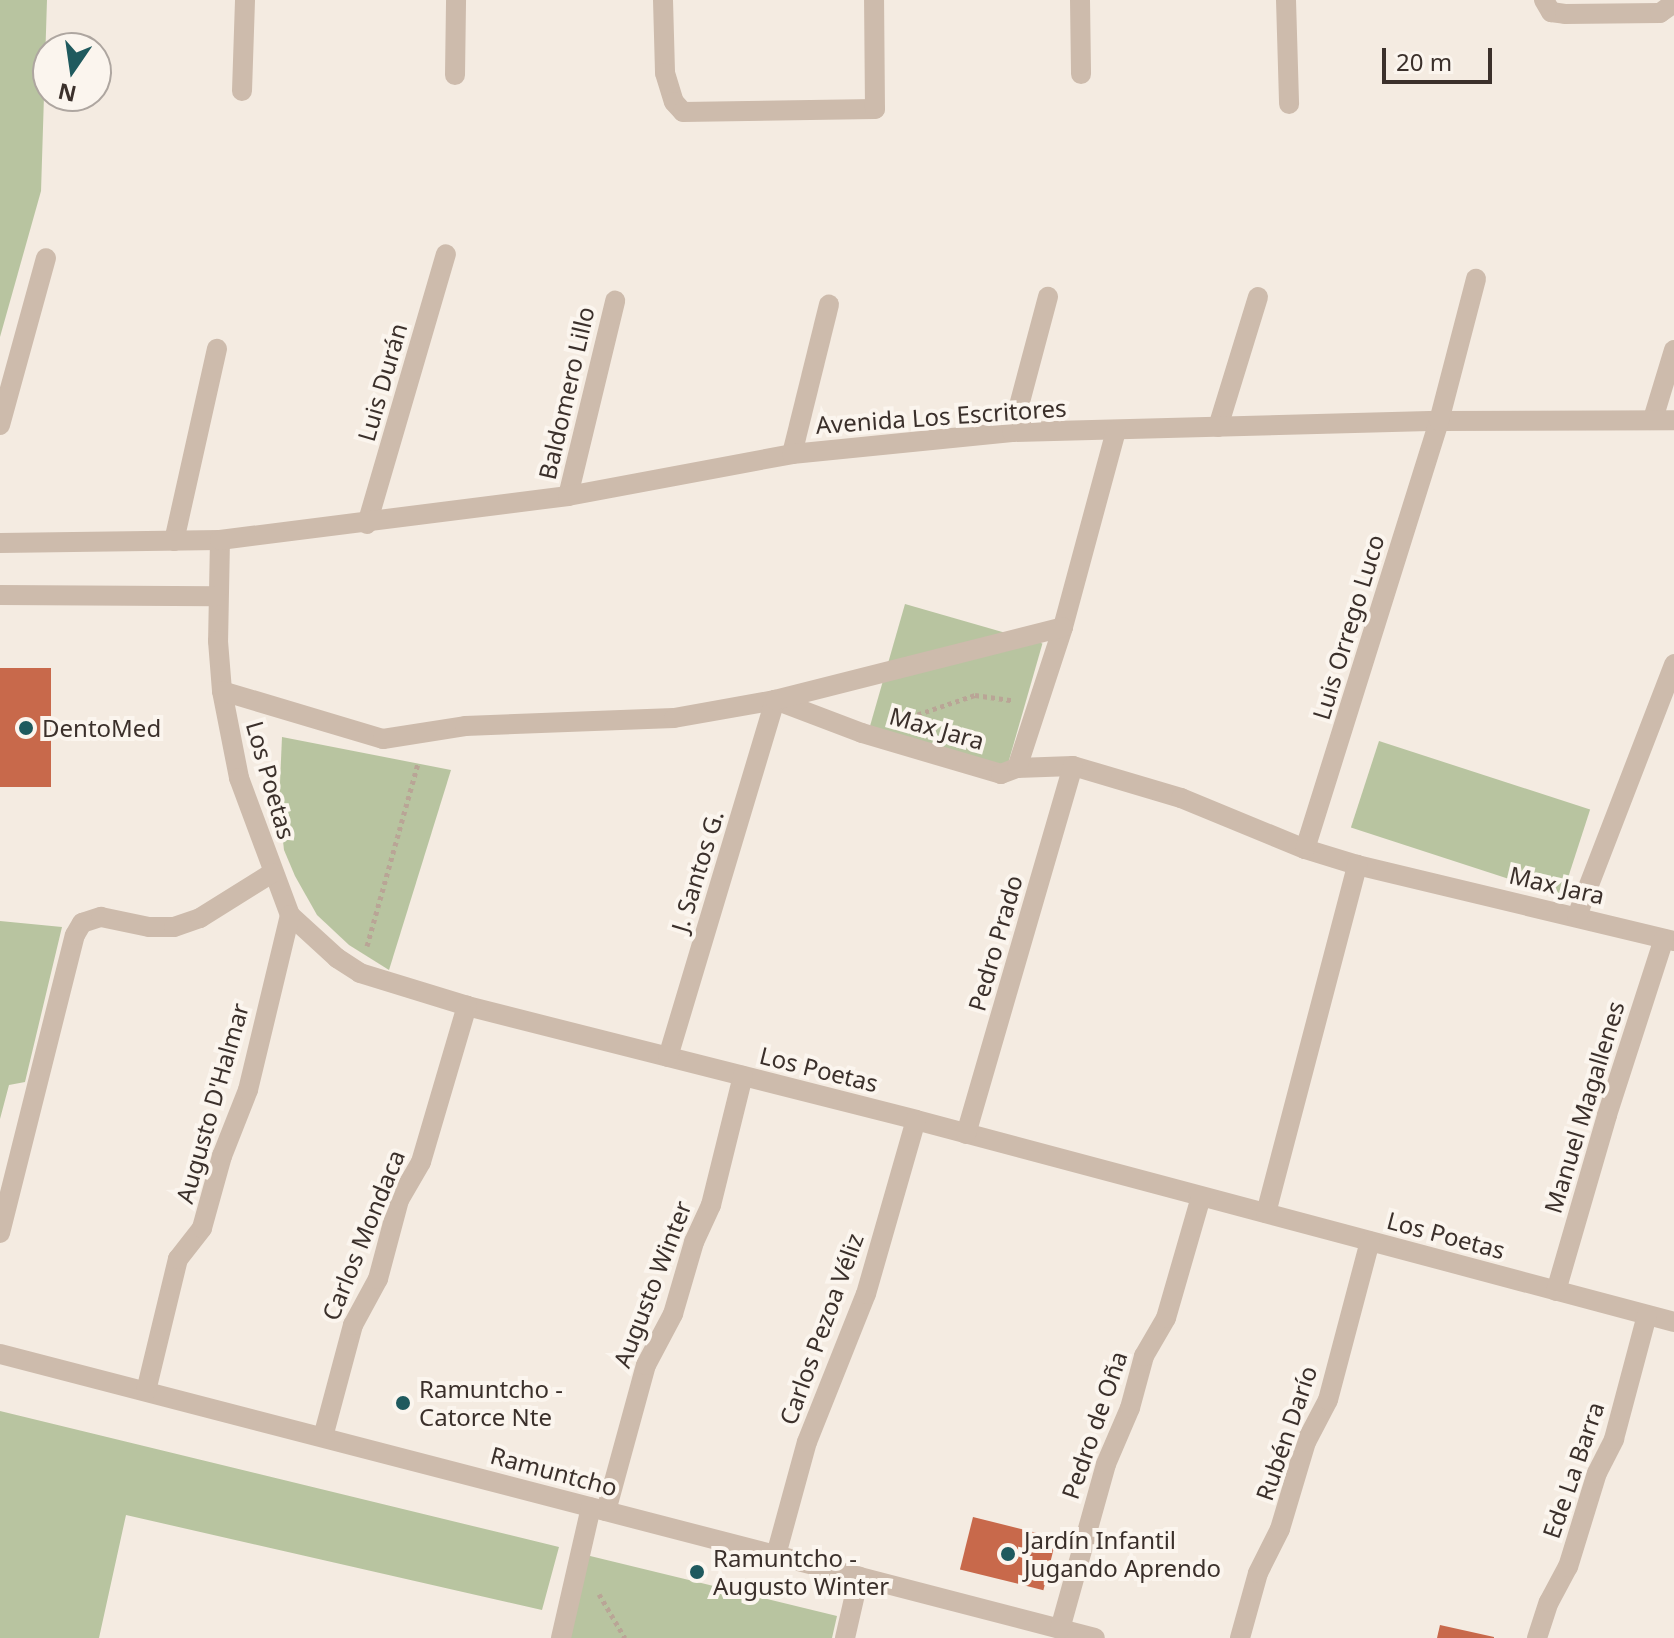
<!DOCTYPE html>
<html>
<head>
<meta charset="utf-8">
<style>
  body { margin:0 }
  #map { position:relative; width:1674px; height:1638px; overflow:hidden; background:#f4ebe1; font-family:"Noto Sans",sans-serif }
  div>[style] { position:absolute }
  .green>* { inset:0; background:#b8c4a0; transform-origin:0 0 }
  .building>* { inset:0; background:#c8694b; transform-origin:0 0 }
  .path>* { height:5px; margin-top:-2.5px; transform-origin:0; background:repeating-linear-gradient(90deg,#b9a596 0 4px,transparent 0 8px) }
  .minor>* { height:20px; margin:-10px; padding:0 10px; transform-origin:10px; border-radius:10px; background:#cdbbac }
  .dots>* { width:22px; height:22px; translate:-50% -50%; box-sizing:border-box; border:4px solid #fbf5ee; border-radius:50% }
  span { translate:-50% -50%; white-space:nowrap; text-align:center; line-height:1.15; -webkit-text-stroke:8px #fbf5ee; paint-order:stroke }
  .street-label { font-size:24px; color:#3b302b }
  .poi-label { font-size:24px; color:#3b302b }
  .left { translate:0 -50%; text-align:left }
  .north { position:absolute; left:32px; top:32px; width:80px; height:80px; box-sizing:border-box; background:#fbf5ee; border:2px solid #aea6a0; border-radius:50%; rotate:193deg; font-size:22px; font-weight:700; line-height:32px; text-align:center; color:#3b302b }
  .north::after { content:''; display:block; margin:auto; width:28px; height:36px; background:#1f5a5e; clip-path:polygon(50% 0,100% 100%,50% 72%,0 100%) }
  .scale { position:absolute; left:1382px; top:48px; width:110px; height:36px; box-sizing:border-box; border:4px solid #3b302b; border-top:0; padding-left:10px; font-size:24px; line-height:28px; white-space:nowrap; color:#3b302b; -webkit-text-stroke:6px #fbf5ee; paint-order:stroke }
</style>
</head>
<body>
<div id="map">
  <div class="green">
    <i style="clip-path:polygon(0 0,47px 0,41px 191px,0 337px)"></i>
    <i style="left:905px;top:604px;width:143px;height:136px;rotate:16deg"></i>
    <i style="clip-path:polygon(282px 737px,451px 770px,389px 970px,349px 945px,317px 915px,295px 876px,284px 850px,279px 806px)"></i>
    <i style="left:1379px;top:741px;width:222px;height:91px;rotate:18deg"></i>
    <i style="clip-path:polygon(0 921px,62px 927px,25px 1082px,9px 1085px,0 1119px)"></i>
    <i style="clip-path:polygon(0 1411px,559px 1547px,542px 1610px,126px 1515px,99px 1638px,0 1638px)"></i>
    <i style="clip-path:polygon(586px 1555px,837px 1616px,832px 1638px,567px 1638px)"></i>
  </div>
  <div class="building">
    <i style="left:51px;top:668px;width:119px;height:51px;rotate:90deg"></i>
    <i style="left:973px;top:1517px;width:86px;height:54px;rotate:14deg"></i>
    <i style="clip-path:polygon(1440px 1625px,1494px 1637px,1494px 1638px,1437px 1638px)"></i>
  </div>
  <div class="path">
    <i style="left:910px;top:717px;width:69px;rotate:-18.7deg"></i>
    <i style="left:975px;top:695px;width:37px;rotate:8deg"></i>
    <i style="left:367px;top:946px;width:190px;rotate:-74.4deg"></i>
    <i style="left:599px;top:1594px;width:51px;rotate:59.4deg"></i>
  </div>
  <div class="minor">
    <i style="left:663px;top:0;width:73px;rotate:88.4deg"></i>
    <i style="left:665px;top:73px;width:30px;rotate:73deg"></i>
    <i style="left:674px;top:102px;width:13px;rotate:48deg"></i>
    <i style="left:683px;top:112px;width:192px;rotate:-0.9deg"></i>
    <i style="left:875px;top:109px;width:109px;rotate:-90.5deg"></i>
    <i style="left:1080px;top:0;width:74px;rotate:89.2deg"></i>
    <i style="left:1286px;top:0;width:104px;rotate:88.3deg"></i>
    <i style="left:1544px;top:0;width:14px;rotate:60deg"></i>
    <i style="left:1551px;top:12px;width:14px;rotate:8deg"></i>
    <i style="left:1565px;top:14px;width:95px;rotate:-0.6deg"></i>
    <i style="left:1660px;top:13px;width:17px;rotate:-36deg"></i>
    <i style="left:455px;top:75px;width:75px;rotate:-89.2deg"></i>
    <i style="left:242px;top:91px;width:91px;rotate:-88.1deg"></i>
    <i style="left:1653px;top:419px;width:72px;rotate:-73.1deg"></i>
    <i style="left:0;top:425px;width:173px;rotate:-74.6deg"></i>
    <i style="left:1218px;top:427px;width:136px;rotate:-72.9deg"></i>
    <i style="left:1012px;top:432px;width:140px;rotate:-75.1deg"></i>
    <i style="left:792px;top:454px;width:154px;rotate:-76.1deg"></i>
    <i style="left:568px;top:496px;width:201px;rotate:-76.4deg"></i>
    <i style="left:367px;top:524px;width:281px;rotate:-73.7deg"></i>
    <i style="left:220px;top:540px;width:101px;rotate:91.1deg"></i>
    <i style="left:218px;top:641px;width:50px;rotate:85.4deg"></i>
    <i style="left:222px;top:691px;width:89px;rotate:78.9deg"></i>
    <i style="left:239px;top:778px;width:146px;rotate:69.6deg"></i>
    <i style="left:290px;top:915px;width:64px;rotate:42.5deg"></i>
    <i style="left:337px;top:958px;width:27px;rotate:33deg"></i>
    <i style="left:360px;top:973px;width:112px;rotate:17.1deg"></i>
    <i style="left:467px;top:1006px;width:463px;rotate:14.2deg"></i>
    <i style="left:916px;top:1120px;width:784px;rotate:14.92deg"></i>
    <i style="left:174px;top:541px;width:197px;rotate:-77.4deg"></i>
    <i style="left:0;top:543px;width:220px;rotate:-0.8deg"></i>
    <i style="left:220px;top:540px;width:351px;rotate:-7.2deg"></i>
    <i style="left:568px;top:496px;width:228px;rotate:-10.6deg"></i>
    <i style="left:792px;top:454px;width:221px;rotate:-5.7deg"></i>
    <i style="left:1012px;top:432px;width:427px;rotate:-1.5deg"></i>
    <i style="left:1439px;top:421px;width:235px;rotate:-0.2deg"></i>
    <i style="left:0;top:595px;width:216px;rotate:0.3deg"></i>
    <i style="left:222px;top:691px;width:168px;rotate:16.6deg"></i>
    <i style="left:383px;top:739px;width:83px;rotate:-9deg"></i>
    <i style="left:465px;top:726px;width:209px;rotate:-2.2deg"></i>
    <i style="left:674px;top:718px;width:103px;rotate:-10.1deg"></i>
    <i style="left:775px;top:700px;width:93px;rotate:20.8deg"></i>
    <i style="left:862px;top:733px;width:145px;rotate:16.4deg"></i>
    <i style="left:1001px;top:774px;width:17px;rotate:-21deg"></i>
    <i style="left:1017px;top:768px;width:56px;rotate:-2deg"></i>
    <i style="left:1073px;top:766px;width:113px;rotate:16.5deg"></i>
    <i style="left:1181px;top:798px;width:134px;rotate:22.4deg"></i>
    <i style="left:1305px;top:849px;width:54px;rotate:17.1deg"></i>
    <i style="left:1357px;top:865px;width:326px;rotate:13.5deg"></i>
    <i style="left:1017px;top:768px;width:148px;rotate:-71.9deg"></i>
    <i style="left:1063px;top:627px;width:204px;rotate:-74.9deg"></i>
    <i style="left:1305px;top:849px;width:448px;rotate:-72.6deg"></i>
    <i style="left:1439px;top:421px;width:147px;rotate:-75.4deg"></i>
    <i style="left:1577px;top:916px;width:270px;rotate:-68.9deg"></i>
    <i style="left:668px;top:1057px;width:373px;rotate:-73.3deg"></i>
    <i style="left:775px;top:700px;width:297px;rotate:-14.2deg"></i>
    <i style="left:966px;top:1134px;width:383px;rotate:-73.8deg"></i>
    <i style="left:1266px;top:1213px;width:360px;rotate:-75.3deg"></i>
    <i style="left:0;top:1233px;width:307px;rotate:-75.9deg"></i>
    <i style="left:75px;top:935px;width:14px;rotate:-60deg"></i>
    <i style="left:82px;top:923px;width:20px;rotate:-18deg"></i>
    <i style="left:101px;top:917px;width:49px;rotate:11.8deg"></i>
    <i style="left:149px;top:927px;width:25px"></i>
    <i style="left:174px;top:927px;width:28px;rotate:-19deg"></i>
    <i style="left:200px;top:918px;width:85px;rotate:-32deg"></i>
    <i style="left:1556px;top:1291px;width:183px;rotate:-73.8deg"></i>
    <i style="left:1607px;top:1115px;width:185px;rotate:-72.1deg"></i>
    <i style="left:0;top:1354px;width:1131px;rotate:14.54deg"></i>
    <i style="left:146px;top:1391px;width:136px;rotate:-76.4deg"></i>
    <i style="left:178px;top:1259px;width:39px;rotate:-52deg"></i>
    <i style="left:202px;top:1228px;width:75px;rotate:-74.5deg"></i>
    <i style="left:222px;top:1156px;width:71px;rotate:-68.5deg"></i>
    <i style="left:248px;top:1090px;width:180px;rotate:-76.5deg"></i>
    <i style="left:323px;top:1437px;width:116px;rotate:-75deg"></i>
    <i style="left:353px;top:1325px;width:52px;rotate:-61.5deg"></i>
    <i style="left:378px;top:1279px;width:82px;rotate:-75.1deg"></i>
    <i style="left:399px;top:1200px;width:44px;rotate:-59.9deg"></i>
    <i style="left:421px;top:1162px;width:163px;rotate:-73.6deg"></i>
    <i style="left:606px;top:1511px;width:151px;rotate:-74.7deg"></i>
    <i style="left:646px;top:1365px;width:58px;rotate:-62.1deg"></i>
    <i style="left:673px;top:1314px;width:75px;rotate:-73.7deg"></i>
    <i style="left:694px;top:1242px;width:41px;rotate:-65.3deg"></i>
    <i style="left:711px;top:1205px;width:133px;rotate:-76.1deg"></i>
    <i style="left:776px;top:1555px;width:117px;rotate:-74.7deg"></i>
    <i style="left:807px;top:1442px;width:159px;rotate:-68.3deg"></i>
    <i style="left:866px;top:1294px;width:181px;rotate:-74deg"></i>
    <i style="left:1060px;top:1629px;width:171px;rotate:-74.4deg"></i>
    <i style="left:1106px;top:1464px;width:61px;rotate:-66.8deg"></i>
    <i style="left:1130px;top:1408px;width:54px;rotate:-74.9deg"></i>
    <i style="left:1144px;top:1356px;width:44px;rotate:-59.9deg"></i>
    <i style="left:1166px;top:1318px;width:126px;rotate:-73.9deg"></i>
    <i style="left:561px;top:1638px;width:134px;rotate:-77.1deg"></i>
    <i style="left:845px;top:1638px;width:63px;rotate:-77.1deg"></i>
    <i style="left:1240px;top:1638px;width:67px;rotate:-74.5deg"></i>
    <i style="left:1258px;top:1573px;width:49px;rotate:-63.4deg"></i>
    <i style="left:1280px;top:1529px;width:91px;rotate:-73.4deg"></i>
    <i style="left:1306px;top:1442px;width:47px;rotate:-62.4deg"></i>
    <i style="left:1328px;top:1400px;width:164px;rotate:-75.2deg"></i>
    <i style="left:1537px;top:1638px;width:38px;rotate:-72deg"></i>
    <i style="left:1549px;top:1602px;width:40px;rotate:-62deg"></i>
    <i style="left:1568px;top:1567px;width:98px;rotate:-72.9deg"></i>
    <i style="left:1597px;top:1473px;width:38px;rotate:-63deg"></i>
    <i style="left:1614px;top:1439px;width:128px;rotate:-75.1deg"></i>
  </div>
  <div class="dots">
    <i style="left:26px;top:728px;background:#1f5a5e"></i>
    <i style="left:403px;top:1403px;background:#1f5a5e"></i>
    <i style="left:1008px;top:1554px;background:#1f5a5e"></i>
    <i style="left:697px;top:1572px;background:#1f5a5e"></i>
  </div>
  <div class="street-label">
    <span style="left:382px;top:382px;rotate:-74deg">Luis Durán</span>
    <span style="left:566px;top:393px;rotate:-77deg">Baldomero Lillo</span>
    <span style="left:941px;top:416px;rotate:-4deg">Avenida Los Escritores</span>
    <span style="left:1348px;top:627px;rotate:-73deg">Luis Orrego Luco</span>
    <span style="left:937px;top:728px;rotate:16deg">Max Jara</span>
    <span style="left:271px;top:780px;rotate:74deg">Los Poetas</span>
    <span style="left:697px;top:871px;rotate:-73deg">J. Santos G.</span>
    <span style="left:1557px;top:885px;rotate:13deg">Max Jara</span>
    <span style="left:995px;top:943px;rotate:-74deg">Pedro Prado</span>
    <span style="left:819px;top:1069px;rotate:14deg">Los Poetas</span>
    <span style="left:212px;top:1103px;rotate:-74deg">Augusto D'Halmar</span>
    <span style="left:1584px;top:1107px;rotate:-73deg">Manuel Magallenes</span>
    <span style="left:363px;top:1235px;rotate:-68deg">Carlos Mondaca</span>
    <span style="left:1446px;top:1235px;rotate:15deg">Los Poetas</span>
    <span style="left:652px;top:1284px;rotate:-69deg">Augusto Winter</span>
    <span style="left:821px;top:1329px;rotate:-70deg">Carlos Pezoa Véliz</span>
    <span style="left:1094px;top:1425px;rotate:-71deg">Pedro de Oña</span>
    <span style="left:1286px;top:1433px;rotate:-71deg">Rubén Darío</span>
    <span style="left:1573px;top:1470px;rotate:-71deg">Ede La Barra</span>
    <span style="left:554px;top:1471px;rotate:15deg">Ramuntcho</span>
  </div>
  <div class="poi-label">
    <span class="left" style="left:42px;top:728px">DentoMed</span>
    <span class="left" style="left:419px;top:1403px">Ramuntcho -<br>Catorce Nte</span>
    <span class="left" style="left:1024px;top:1554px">Jardín Infantil<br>Jugando Aprendo</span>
    <span class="left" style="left:713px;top:1572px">Ramuntcho -<br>Augusto Winter</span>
  </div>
  <div class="north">N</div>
  <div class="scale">20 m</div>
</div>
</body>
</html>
